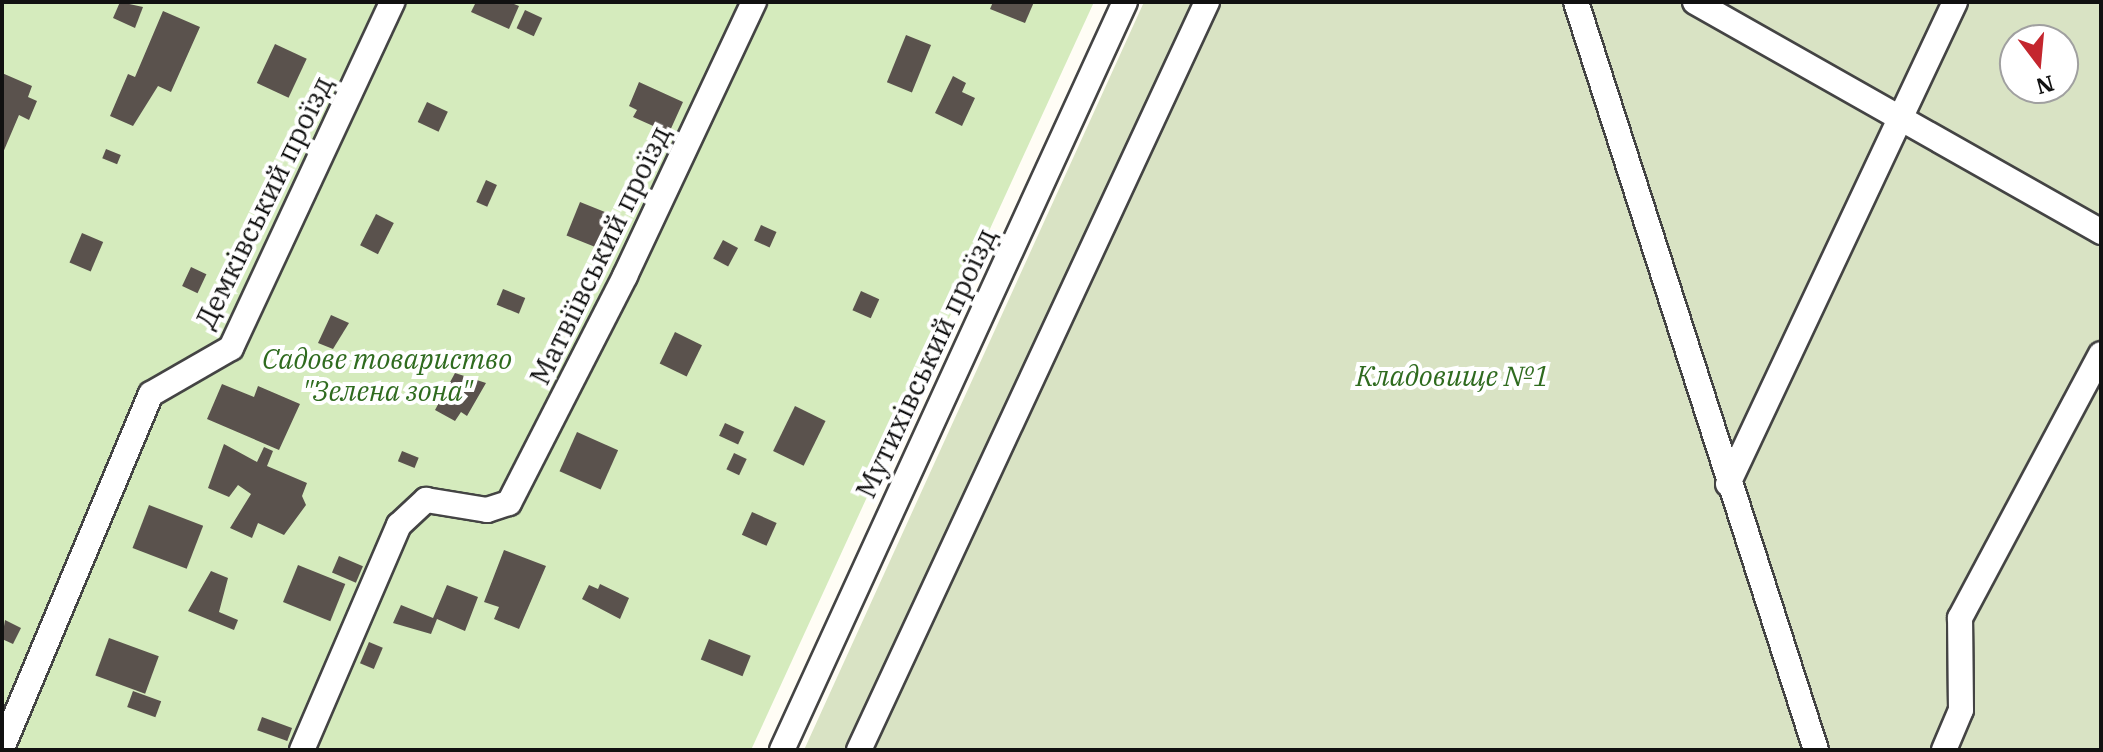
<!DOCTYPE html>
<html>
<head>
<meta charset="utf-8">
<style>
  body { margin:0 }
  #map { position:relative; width:2103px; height:752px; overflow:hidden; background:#fffdf5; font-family:"IBM Plex Serif",serif }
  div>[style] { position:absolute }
  .green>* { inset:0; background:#d5ebbd }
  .cemetery>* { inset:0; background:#d9e3c4 }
  .building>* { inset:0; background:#5a524d; transform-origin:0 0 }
  .roads { filter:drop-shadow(2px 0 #444) drop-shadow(-2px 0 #444) drop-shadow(0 2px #444) drop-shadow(0 -2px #444) }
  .lane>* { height:24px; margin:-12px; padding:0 12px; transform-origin:12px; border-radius:12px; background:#fff }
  span { translate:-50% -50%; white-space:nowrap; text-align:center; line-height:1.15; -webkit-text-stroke:8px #fff; paint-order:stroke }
  .street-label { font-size:28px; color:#111 }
  .park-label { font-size:28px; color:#2f6b1f; font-style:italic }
  .frame { position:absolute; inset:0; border:4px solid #111; pointer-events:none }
  .north { position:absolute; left:1999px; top:24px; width:80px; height:80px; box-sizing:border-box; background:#fff; border:2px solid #a0a0a0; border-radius:50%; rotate:164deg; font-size:22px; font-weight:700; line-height:32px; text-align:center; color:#111 }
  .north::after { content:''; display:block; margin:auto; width:28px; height:36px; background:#c4262e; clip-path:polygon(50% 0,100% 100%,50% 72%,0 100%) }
</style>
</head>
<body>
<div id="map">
  <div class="green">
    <i style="clip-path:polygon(2px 2px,1094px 2px,751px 750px,2px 750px)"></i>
  </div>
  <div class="cemetery">
    <i style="clip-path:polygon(evenodd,1144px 2px,2101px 2px,2101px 750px,804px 750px,1144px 2px,2015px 40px,2063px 40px,2063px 88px,2015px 88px,2015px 40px)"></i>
  </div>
  <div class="building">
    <i style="clip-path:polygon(120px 2px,143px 7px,135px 28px,113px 18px)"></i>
    <i style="clip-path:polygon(476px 2px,509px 2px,519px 6px,509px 29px,471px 12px)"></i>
    <i style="clip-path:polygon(993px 2px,1034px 2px,1025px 23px,990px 9px)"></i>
    <i style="left:525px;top:10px;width:19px;height:20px;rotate:25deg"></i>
    <i style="clip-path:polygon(163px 11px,200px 27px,171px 92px,158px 86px,133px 126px,110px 116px,128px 74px,135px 77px)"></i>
    <i style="left:906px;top:35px;width:27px;height:51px;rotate:22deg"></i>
    <i style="left:275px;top:44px;width:35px;height:43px;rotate:25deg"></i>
    <i style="clip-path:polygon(2px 73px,32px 86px,28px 97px,37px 101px,29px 120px,19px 115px,2px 155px)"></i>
    <i style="clip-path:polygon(953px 76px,966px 83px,962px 92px,975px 98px,962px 126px,935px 113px)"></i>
    <i style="clip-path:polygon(639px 82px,683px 102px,669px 133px,633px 117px,637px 110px,629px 106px)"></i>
    <i style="left:427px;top:102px;width:23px;height:22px;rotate:25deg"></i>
    <i style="left:106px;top:149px;width:16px;height:10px;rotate:22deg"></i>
    <i style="left:486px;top:180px;width:12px;height:24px;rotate:24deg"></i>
    <i style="left:580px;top:202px;width:35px;height:36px;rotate:22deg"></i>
    <i style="left:376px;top:214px;width:20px;height:35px;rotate:27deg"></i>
    <i style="left:761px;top:225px;width:17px;height:17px;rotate:24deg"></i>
    <i style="left:82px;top:233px;width:23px;height:32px;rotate:23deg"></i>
    <i style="left:723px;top:240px;width:17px;height:21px;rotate:28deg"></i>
    <i style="left:191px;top:267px;width:17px;height:21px;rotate:25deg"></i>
    <i style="left:503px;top:289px;width:24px;height:17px;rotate:22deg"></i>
    <i style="left:861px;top:291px;width:20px;height:21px;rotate:24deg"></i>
    <i style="clip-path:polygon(331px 315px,349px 323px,333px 349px,318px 343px)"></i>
    <i style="left:675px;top:332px;width:30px;height:35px;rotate:26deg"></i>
    <i style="clip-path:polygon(455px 373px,486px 383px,467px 416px,461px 412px,455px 421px,435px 410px)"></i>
    <i style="clip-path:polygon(222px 384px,254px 397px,258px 386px,300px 404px,279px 450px,207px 419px)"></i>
    <i style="left:795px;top:406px;width:34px;height:50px;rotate:26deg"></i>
    <i style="left:725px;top:423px;width:21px;height:14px;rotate:25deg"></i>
    <i style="left:577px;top:432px;width:45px;height:43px;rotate:24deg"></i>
    <i style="clip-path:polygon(224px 444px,257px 462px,264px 447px,273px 451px,267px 466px,307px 483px,302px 496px,306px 505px,284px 535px,258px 523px,252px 538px,230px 528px,251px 494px,238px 485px,229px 497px,208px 488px)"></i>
    <i style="left:402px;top:451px;width:18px;height:11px;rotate:22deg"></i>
    <i style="left:734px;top:453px;width:14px;height:18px;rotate:25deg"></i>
    <i style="left:149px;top:505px;width:58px;height:46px;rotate:21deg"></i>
    <i style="left:752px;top:512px;width:27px;height:25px;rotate:24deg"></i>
    <i style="clip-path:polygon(504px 550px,546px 566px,519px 629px,494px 619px,499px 607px,484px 602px)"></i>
    <i style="left:339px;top:556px;width:26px;height:18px;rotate:23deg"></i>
    <i style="left:298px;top:565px;width:51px;height:40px;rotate:22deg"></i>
    <i style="clip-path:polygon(211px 571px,228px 578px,219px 612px,238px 620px,234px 630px,188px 611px)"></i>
    <i style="clip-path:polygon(600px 584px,629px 598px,620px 619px,582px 599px,589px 585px,598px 589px)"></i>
    <i style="clip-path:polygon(447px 585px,478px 597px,465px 631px,437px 619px,431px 634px,393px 623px,401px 605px,433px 618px)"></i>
    <i style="clip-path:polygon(5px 620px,21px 628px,13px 644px,2px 639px)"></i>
    <i style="left:109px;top:638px;width:53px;height:40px;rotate:20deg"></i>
    <i style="left:709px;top:639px;width:45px;height:22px;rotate:22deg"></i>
    <i style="left:369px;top:642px;width:15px;height:23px;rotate:23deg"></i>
    <i style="left:133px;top:691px;width:30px;height:17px;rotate:20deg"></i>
    <i style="left:262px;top:717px;width:32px;height:14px;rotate:20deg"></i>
  </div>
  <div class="roads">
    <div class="lane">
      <i style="left:1576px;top:2px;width:786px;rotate:72.21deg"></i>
      <i style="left:1695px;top:2px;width:467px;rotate:29.5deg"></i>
      <i style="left:1728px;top:484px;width:533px;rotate:-64.78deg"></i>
      <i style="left:2px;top:748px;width:384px;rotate:-67.2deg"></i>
      <i style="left:151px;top:394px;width:92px;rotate:-29.9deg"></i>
      <i style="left:231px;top:348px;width:382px;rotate:-65deg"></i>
      <i style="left:302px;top:750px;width:245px;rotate:-66.7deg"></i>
      <i style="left:399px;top:525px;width:37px;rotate:-43deg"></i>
      <i style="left:426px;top:500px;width:62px;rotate:9.3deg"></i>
      <i style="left:487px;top:510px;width:23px;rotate:-18deg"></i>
      <i style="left:509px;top:503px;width:255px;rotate:-62.9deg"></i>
      <i style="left:625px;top:276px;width:303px;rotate:-64.8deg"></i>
      <i style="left:782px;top:750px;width:823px;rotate:-65.37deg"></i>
      <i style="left:859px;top:750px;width:825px;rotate:-65.05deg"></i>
      <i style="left:1944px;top:750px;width:43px;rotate:-67deg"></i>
      <i style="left:1961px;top:710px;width:92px;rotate:-90.6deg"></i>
      <i style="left:1960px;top:618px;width:299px;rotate:-61.9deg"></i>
    </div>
  </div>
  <div class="street-label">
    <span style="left:264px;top:202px;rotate:-64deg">Демківський проїзд</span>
    <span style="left:600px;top:255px;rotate:-64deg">Матвіївський проїзд</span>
    <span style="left:926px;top:363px;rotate:-65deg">Мутихівський проїзд</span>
  </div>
  <div class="park-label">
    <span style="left:387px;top:375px">Садове товариство<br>"Зелена зона"</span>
    <span style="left:1452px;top:376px">Кладовище №1</span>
  </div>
  <div class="frame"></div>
  <div class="north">N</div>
</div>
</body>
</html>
